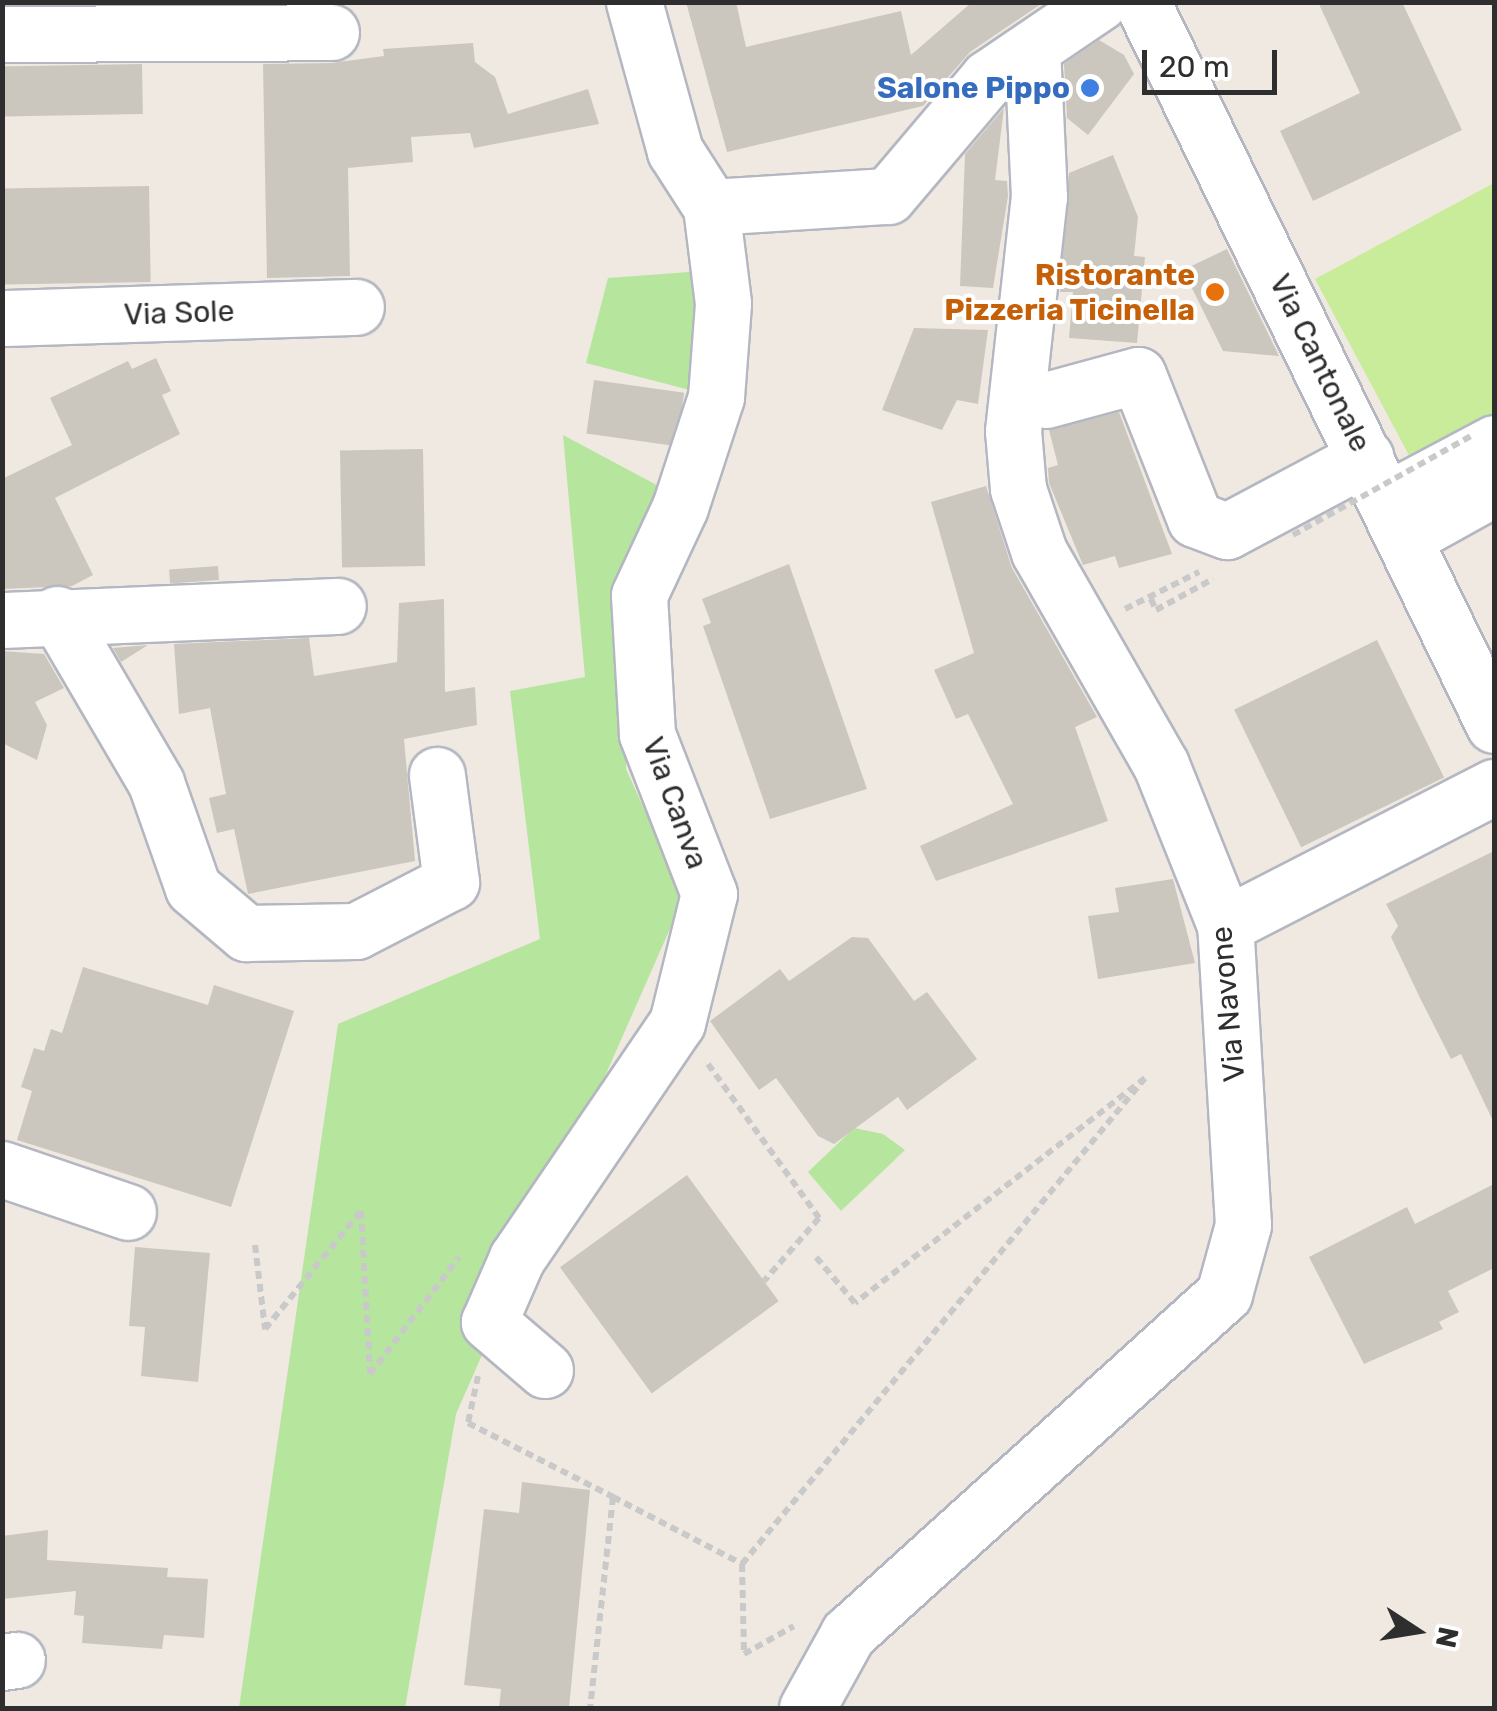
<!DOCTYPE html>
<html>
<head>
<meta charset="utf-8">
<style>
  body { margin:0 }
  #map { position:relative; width:1497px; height:1711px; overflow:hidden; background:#efe9e1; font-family:Rubik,sans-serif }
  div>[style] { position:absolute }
  .green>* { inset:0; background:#b6e59e }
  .pitch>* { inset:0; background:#c9ec9a }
  .building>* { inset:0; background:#cbc7bf; transform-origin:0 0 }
  .path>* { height:6px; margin-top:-3px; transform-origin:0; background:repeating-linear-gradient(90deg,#c9c9c9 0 8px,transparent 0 13px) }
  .roads { filter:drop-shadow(2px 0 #b4b7c1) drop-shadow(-2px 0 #b4b7c1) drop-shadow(0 2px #b4b7c1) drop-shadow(0 -2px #b4b7c1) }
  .minor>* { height:55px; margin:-27.5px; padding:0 27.5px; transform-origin:27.5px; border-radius:27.5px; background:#fff }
  .path-bridge>* { height:6px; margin-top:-3px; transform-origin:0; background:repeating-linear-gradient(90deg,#c9c9c9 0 8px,transparent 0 13px) }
  .dots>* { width:28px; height:28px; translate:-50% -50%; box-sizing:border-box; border:5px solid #fff; border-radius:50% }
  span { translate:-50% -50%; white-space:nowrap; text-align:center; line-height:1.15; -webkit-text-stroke:8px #fff; paint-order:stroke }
  .shop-label { font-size:30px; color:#366cbe; font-weight:700 }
  .right { translate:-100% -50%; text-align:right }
  .food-label { font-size:30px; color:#c56008; font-weight:700 }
  .street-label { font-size:30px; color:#2e2e2e }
  .frame { position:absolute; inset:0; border:5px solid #2e2e2e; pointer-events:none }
  .north { position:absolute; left:1367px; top:1581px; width:100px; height:100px; -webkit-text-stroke:8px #fff; paint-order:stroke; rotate:102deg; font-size:28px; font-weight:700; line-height:40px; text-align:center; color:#2e2e2e }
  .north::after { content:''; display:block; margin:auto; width:35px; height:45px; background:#2e2e2e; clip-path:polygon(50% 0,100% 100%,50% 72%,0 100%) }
  .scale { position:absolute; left:1142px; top:50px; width:135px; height:45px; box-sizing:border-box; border:5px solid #2e2e2e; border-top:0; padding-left:12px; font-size:30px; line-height:35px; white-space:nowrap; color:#2e2e2e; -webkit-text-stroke:8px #fff; paint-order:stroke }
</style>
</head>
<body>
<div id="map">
  <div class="green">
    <i style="clip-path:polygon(703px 271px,705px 394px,586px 363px,608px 278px)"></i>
    <i style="clip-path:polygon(563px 435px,666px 490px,629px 594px,626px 769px,684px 897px,456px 1414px,405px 1708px,239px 1708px,338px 1024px,540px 939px,510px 691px,585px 677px)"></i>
    <i style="clip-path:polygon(854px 1128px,883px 1134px,905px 1150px,841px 1211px,808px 1172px)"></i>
  </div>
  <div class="pitch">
    <i style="clip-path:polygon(1494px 183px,1494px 415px,1411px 459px,1315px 279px)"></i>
  </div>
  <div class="building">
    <i style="clip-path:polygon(686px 2px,736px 2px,746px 47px,901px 11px,911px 55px,972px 2px,1044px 2px,970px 52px,923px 106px,727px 152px)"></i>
    <i style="clip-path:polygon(1318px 2px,1402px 2px,1462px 130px,1313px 201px,1280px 131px,1360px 93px)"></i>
    <i style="clip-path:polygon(1099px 40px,1124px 55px,1134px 74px,1088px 135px,1067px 118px,1064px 64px)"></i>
    <i style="clip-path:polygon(473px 43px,475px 62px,495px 77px,508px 114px,588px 89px,599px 124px,474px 148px,470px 133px,411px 137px,413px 162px,348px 168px,350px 276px,267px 278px,263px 64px,331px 63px,384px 56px,383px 49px)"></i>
    <i style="left:142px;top:64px;width:50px;height:140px;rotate:89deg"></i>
    <i style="clip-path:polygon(1004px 108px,995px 180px,1007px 181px,1008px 196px,993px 288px,960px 286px,965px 154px)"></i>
    <i style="clip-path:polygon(1113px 155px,1138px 217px,1134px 256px,1145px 257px,1137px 343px,1069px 338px,1073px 292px,1060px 292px,1069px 173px)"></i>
    <i style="left:149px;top:186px;width:96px;height:147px;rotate:89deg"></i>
    <i style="clip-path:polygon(1227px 249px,1279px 356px,1223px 351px,1183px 270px)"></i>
    <i style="clip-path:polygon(914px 328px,988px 330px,978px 404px,957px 400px,942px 430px,882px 410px)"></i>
    <i style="clip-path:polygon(156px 358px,171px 391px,162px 395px,180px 434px,55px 498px,93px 575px,72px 586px,2px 589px,2px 479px,72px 445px,50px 398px,128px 361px,132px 369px)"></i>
    <i style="left:594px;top:380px;width:91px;height:54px;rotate:8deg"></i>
    <i style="clip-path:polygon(1119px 412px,1172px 554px,1119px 568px,1115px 556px,1083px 565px,1049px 483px,1048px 468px,1058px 465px,1049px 430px)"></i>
    <i style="left:423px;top:449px;width:117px;height:83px;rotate:89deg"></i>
    <i style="clip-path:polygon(986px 486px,1012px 568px,1097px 717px,1075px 727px,1108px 821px,936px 881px,920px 846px,1013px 804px,968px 714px,956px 719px,934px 670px,974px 653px,931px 502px)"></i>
    <i style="clip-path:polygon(789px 564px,867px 789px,770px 819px,703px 626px,711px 623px,702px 599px)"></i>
    <i style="left:218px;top:566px;width:14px;height:49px;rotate:86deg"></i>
    <i style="clip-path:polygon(444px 599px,445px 692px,475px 687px,477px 725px,404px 739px,415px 861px,248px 894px,234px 829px,217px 833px,209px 798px,226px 794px,210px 708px,179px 714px,174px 644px,309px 638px,314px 676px,397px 662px,399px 603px)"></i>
    <i style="left:1377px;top:640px;width:153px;height:159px;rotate:64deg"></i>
    <i style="clip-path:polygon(148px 645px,121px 662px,113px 648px)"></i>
    <i style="clip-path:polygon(2px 651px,44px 654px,64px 688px,35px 702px,47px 725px,37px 760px,2px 743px)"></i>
    <i style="clip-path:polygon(1494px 851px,1494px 1123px,1461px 1054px,1451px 1059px,1420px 998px,1391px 937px,1398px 926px,1386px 904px)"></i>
    <i style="clip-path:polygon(1173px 879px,1195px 963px,1098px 979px,1088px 916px,1119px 912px,1115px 888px)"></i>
    <i style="clip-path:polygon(852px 937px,868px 938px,914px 1001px,927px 992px,977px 1059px,907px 1110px,898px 1097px,834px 1144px,818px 1136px,776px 1078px,759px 1090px,710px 1021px,780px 969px,789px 981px)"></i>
    <i style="clip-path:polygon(83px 967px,208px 1005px,214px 985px,294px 1011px,231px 1207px,17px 1140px,32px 1091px,21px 1087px,34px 1048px,44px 1051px,51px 1029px,62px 1033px)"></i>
    <i style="left:687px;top:1175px;width:156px;height:157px;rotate:54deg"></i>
    <i style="clip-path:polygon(1494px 1184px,1494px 1268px,1448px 1291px,1459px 1312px,1439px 1322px,1443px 1329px,1364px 1364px,1309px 1257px,1407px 1207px,1415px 1224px)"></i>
    <i style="clip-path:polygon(135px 1247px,210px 1253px,198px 1382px,141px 1376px,145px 1327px,129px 1326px)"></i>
    <i style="clip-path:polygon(522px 1482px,590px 1490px,569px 1708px,499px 1708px,501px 1689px,464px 1685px,484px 1509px,519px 1513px)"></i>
    <i style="clip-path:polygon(48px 1530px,47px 1560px,168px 1568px,167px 1577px,208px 1579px,204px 1638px,164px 1635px,162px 1649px,82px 1643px,84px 1616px,74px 1615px,76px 1591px,2px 1599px,2px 1536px)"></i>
  </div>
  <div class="path">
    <i style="left:1151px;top:599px;width:12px;rotate:66deg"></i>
    <i style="left:1156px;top:610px;width:65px;rotate:-28.5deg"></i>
    <i style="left:1125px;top:609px;width:83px;rotate:-26.6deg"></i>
    <i style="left:708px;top:1064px;width:190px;rotate:54.2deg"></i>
    <i style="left:819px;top:1218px;width:84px;rotate:131.1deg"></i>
    <i style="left:255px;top:1245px;width:85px;rotate:83.2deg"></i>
    <i style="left:265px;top:1329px;width:152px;rotate:-50.9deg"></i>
    <i style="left:361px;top:1211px;width:163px;rotate:86.8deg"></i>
    <i style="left:370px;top:1374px;width:147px;rotate:-52.7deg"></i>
    <i style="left:478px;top:1376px;width:48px;rotate:102deg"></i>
    <i style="left:468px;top:1423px;width:163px;rotate:27deg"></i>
    <i style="left:613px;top:1497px;width:212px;rotate:96.2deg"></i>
    <i style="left:613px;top:1497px;width:145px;rotate:27.4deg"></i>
    <i style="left:742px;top:1564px;width:631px;rotate:-50.33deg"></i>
    <i style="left:1145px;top:1078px;width:367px;rotate:142.2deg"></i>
    <i style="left:855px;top:1303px;width:62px;rotate:-130.4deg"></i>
    <i style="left:742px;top:1564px;width:90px;rotate:88.7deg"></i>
    <i style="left:744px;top:1654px;width:57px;rotate:-29.2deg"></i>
  </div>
  <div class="roads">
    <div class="minor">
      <i style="left:1142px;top:2px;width:804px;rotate:64.04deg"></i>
      <i style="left:2px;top:34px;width:329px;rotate:-0.3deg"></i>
      <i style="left:711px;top:207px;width:177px;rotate:-3.6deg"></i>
      <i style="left:888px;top:196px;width:155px;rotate:-49.7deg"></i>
      <i style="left:988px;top:78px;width:135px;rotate:-34.2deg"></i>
      <i style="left:2px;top:318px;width:354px;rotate:-1.8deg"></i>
      <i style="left:1046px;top:400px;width:95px;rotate:-15.2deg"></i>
      <i style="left:1138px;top:375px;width:155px;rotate:68.4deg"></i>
      <i style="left:1195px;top:519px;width:34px;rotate:21deg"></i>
      <i style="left:1227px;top:531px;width:157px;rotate:-28deg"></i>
      <i style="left:1387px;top:500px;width:121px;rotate:-28deg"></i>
      <i style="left:1406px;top:537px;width:101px;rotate:-29.1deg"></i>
      <i style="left:57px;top:614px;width:196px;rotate:59.6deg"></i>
      <i style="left:156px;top:783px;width:111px;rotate:70.6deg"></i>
      <i style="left:193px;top:888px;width:70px;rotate:40.3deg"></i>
      <i style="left:246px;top:933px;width:110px;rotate:-1deg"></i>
      <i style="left:356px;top:931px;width:107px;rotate:-27.3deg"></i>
      <i style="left:451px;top:882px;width:108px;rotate:-97.5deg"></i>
      <i style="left:2px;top:620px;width:336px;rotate:-2.4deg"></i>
      <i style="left:1225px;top:925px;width:302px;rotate:-27.2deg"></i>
      <i style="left:2px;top:1169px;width:133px;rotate:18.8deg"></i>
      <i style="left:545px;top:1370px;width:74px;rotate:-139.4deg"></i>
      <i style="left:489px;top:1322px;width:70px;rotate:-66.4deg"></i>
      <i style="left:517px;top:1258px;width:284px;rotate:-55.8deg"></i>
      <i style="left:677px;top:1023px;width:133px;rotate:-76.1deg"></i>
      <i style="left:709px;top:894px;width:172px;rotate:-111.2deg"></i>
      <i style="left:647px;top:734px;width:139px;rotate:-93.3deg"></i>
      <i style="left:639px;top:595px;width:97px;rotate:-65deg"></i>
      <i style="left:680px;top:507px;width:116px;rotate:-71.9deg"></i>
      <i style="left:716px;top:397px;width:94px;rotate:-85.7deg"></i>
      <i style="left:723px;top:303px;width:97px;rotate:-97.1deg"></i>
      <i style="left:711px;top:207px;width:67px;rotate:-122.7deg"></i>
      <i style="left:675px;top:151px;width:155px;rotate:-105.4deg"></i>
      <i style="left:2px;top:1662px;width:15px;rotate:-8deg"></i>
      <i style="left:807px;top:1708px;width:85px;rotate:-61deg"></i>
      <i style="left:848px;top:1634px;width:507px;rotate:-42.12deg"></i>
      <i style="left:1224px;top:1294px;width:72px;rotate:-74.6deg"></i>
      <i style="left:1243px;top:1225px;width:301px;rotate:-93.4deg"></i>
      <i style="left:1225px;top:925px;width:172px;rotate:-111.8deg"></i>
      <i style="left:1161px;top:765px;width:245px;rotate:-119.8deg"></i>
      <i style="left:1039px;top:552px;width:66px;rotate:-108.4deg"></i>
      <i style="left:1018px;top:489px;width:58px;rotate:-94.9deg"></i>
      <i style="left:1013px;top:431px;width:235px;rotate:-83.7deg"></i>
      <i style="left:1039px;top:197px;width:148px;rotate:-92.7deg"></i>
    </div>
  </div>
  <div class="path-bridge">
    <i style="left:1293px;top:535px;width:206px;rotate:-29.1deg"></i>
  </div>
  <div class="dots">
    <i style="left:1090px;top:88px;background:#3f7fe0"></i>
    <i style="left:1215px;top:292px;background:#e8710a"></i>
  </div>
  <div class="shop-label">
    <span class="right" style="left:1070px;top:88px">Salone Pippo</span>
  </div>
  <div class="food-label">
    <span class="right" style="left:1195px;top:292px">Ristorante<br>Pizzeria Ticinella</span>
  </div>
  <div class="street-label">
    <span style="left:179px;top:313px;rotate:-2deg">Via Sole</span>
    <span style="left:1320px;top:363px;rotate:64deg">Via Cantonale</span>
    <span style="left:675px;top:803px;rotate:70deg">Via Canva</span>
    <span style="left:1228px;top:1004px;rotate:-95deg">Via Navone</span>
  </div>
  <div class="frame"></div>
  <div class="north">N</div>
  <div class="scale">20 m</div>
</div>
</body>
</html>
